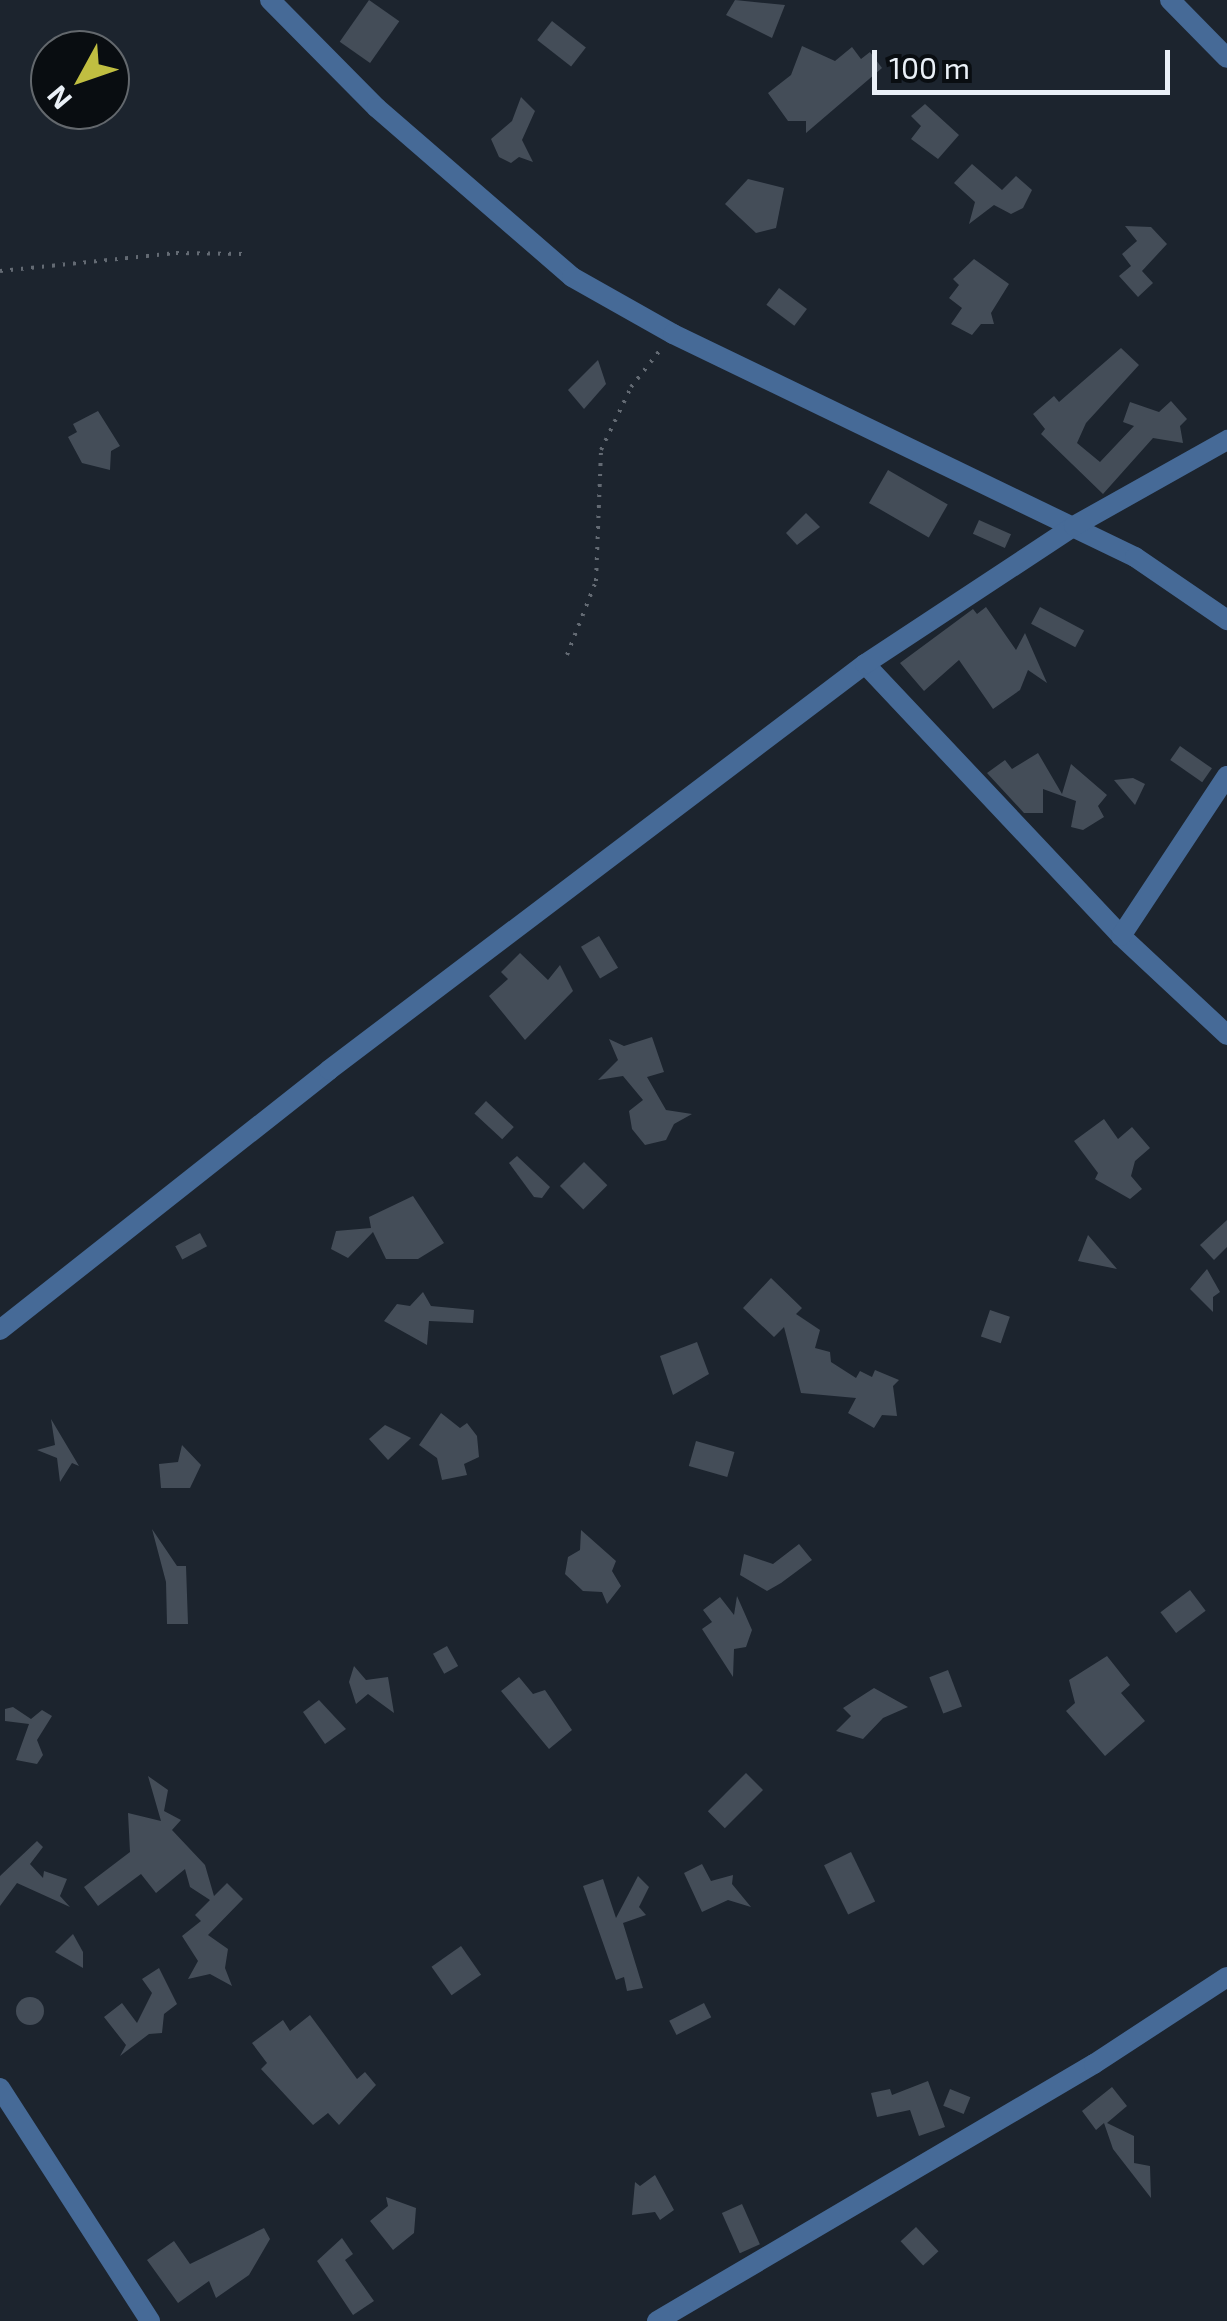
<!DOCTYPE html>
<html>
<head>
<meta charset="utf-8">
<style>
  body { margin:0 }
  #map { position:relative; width:1227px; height:2321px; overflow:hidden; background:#1c242e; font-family:"Exo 2",sans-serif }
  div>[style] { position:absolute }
  .building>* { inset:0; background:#444d58; transform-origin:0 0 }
  .round { border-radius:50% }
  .path>* { height:4px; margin-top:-2px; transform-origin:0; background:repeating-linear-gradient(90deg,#636a73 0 2.5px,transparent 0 10.5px) }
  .minor>* { height:20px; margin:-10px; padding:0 10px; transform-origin:10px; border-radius:10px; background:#466a97 }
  span { translate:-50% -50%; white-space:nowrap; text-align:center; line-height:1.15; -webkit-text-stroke:9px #090d11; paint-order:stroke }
  .north { position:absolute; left:30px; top:30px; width:100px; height:100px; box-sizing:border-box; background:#090d11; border:2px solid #63686d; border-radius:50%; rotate:230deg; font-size:28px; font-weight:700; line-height:40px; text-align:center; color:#eaf0f7 }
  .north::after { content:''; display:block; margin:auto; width:35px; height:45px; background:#c0be41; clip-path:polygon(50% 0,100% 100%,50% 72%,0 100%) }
  .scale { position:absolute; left:872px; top:50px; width:298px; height:45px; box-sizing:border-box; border:5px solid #eaf0f7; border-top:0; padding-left:12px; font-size:30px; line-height:35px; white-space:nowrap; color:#eaf0f7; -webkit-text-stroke:8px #090d11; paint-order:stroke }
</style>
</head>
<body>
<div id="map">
  <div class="building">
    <i style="left:369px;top:0;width:37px;height:51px;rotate:35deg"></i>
    <i style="clip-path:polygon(735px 0,785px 5px,772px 38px,726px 15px)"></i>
    <i style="left:552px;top:21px;width:43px;height:24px;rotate:38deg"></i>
    <i style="clip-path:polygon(802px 46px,835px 61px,852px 47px,861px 59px,870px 52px,882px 68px,806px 133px,806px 121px,788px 121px,768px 93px,791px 75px)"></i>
    <i style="clip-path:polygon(521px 97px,535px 111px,522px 140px,533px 162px,519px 157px,511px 163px,499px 157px,491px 139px,512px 121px)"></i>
    <i style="clip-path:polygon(925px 104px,959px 135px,938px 159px,911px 139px,921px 126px,911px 116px)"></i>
    <i style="clip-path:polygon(972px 164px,1002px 190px,1016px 176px,1032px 190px,1023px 208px,1011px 214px,994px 205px,969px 224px,975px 202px,954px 183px)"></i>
    <i style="clip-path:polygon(748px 179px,784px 188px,776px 228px,756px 233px,725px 204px)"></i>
    <i style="clip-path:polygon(1125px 226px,1151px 227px,1167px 244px,1142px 271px,1153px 283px,1138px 297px,1119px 276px,1131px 266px,1122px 254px,1137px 241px)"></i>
    <i style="clip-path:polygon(974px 259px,1009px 284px,991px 313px,994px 324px,981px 324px,972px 335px,951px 324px,962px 308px,949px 298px,959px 285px,953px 279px)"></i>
    <i style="left:779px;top:288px;width:35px;height:21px;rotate:37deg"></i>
    <i style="clip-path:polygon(1121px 348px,1139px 365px,1086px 423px,1077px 443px,1100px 462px,1134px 426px,1123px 422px,1130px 402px,1159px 412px,1171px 401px,1187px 419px,1180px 426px,1183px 443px,1153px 438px,1103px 494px,1041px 434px,1045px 429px,1033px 414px,1054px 396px,1059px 402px)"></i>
    <i style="clip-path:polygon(598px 360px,606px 384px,584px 409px,568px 390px)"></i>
    <i style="clip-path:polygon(98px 411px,120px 446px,111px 451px,110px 470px,82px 463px,68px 437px,77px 432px,73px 424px)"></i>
    <i style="left:888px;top:470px;width:69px;height:38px;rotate:30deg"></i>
    <i style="clip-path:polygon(806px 513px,820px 527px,797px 545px,786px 533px)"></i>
    <i style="left:979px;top:520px;width:35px;height:15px;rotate:24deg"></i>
    <i style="clip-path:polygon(986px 607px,1016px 650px,1025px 633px,1047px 683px,1028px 670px,1020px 690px,993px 709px,959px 660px,924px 691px,900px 663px,973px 609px,977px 614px)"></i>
    <i style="left:1040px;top:607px;width:50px;height:19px;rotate:28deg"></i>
    <i style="left:1180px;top:746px;width:39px;height:17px;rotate:35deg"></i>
    <i style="clip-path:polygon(1038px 753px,1062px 794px,1071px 764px,1107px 795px,1098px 806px,1104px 817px,1083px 830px,1071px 827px,1076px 801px,1043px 789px,1043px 813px,1024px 813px,987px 773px,1005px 760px,1012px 769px)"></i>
    <i style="clip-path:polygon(1133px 778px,1145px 784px,1135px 805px,1114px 780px)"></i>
    <i style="left:599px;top:936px;width:37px;height:21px;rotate:59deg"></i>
    <i style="clip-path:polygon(520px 953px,548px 980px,560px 965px,573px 991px,525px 1040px,489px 996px,508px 979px,501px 972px)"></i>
    <i style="clip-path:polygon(652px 1037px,664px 1072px,647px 1077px,666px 1110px,692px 1114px,674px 1124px,666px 1140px,645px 1145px,632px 1129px,629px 1111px,643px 1100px,623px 1076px,598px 1080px,618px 1060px,609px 1039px,624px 1046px)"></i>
    <i style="left:486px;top:1101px;width:38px;height:17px;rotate:43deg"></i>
    <i style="clip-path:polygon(1104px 1119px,1118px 1139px,1132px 1127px,1150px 1148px,1135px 1161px,1131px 1176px,1142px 1189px,1130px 1199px,1095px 1179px,1098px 1173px,1074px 1141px)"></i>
    <i style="clip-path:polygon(517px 1156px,550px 1187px,542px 1198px,534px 1197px,509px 1163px)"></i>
    <i style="left:584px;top:1162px;width:33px;height:34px;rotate:45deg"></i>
    <i style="clip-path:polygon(413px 1196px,444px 1243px,418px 1259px,386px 1259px,373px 1232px,348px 1258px,331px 1249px,336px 1231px,371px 1228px,369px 1217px)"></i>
    <i style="clip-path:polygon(1227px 1220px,1227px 1247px,1214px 1260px,1200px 1245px)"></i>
    <i style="left:200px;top:1233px;width:15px;height:28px;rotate:62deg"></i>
    <i style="clip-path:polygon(1088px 1235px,1117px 1269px,1078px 1261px)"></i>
    <i style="clip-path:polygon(1207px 1269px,1220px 1292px,1213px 1297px,1213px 1312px,1190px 1289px)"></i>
    <i style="clip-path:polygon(771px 1278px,802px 1308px,796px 1314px,820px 1330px,815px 1348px,830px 1352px,831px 1362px,856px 1378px,860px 1371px,872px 1377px,875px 1370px,899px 1380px,893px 1386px,897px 1416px,882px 1415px,874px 1428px,848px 1413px,856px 1398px,801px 1393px,784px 1327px,774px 1337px,743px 1308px)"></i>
    <i style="clip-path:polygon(423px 1292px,431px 1306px,474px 1310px,473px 1323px,429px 1321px,427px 1345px,384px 1321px,397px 1304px,410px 1306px)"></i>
    <i style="left:990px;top:1310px;width:21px;height:28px;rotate:19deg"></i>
    <i style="clip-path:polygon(697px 1342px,709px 1374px,673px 1395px,660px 1356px)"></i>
    <i style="clip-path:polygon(441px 1413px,460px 1428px,467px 1423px,477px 1436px,479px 1457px,464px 1464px,467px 1475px,442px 1480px,437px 1458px,419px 1445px)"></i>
    <i style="clip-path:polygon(51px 1419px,79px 1466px,72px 1463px,60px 1482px,57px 1458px,37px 1450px,55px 1445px)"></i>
    <i style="clip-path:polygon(385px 1425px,411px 1438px,388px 1460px,369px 1439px)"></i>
    <i style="left:696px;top:1441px;width:40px;height:26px;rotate:16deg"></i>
    <i style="clip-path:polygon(182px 1445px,201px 1465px,190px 1488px,161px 1488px,159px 1464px,178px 1462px)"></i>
    <i style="clip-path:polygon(152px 1529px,177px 1566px,186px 1566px,188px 1624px,167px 1624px,166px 1582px)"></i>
    <i style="clip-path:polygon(581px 1530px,616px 1561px,612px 1571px,621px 1586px,607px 1604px,602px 1592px,583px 1591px,565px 1574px,568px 1557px,580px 1550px)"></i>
    <i style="clip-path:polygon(799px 1544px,812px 1560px,781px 1583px,767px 1591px,740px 1575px,744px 1554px,773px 1564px)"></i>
    <i style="left:1190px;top:1590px;width:26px;height:37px;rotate:53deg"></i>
    <i style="clip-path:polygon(737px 1596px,752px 1630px,746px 1647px,734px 1649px,733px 1677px,702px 1629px,712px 1622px,703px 1610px,720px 1597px,734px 1615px)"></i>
    <i style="left:447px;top:1646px;width:23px;height:16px;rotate:61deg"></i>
    <i style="clip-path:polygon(1107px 1656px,1130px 1685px,1121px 1693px,1145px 1721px,1105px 1756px,1066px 1711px,1075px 1703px,1069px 1680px)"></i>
    <i style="clip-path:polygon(354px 1666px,366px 1680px,388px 1677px,394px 1713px,368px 1694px,356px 1704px,349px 1682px)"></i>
    <i style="left:948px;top:1670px;width:39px;height:20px;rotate:69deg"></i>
    <i style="clip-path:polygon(519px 1677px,533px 1694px,545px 1690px,572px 1730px,549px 1749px,501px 1691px)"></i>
    <i style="clip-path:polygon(874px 1688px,908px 1707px,883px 1718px,863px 1739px,836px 1731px,851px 1716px,843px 1708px)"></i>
    <i style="clip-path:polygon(319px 1700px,346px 1729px,325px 1744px,303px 1712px)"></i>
    <i style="clip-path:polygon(13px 1707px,31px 1719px,42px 1710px,52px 1716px,37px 1740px,43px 1755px,37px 1764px,16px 1760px,29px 1724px,5px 1721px,5px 1709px)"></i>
    <i style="left:746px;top:1773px;width:24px;height:54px;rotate:45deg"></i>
    <i style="clip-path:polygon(148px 1776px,168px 1790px,164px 1811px,181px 1820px,172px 1830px,205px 1865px,214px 1896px,227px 1883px,243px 1899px,208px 1935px,228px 1949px,225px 1968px,232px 1986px,210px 1974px,188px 1979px,198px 1961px,182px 1936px,201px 1921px,195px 1915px,210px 1900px,190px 1887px,185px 1869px,156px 1893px,141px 1874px,98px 1906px,84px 1887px,130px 1852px,128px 1813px,161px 1821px)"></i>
    <i style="clip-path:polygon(37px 1841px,43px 1847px,30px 1864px,43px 1878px,44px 1871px,67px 1879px,60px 1896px,70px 1907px,17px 1883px,0 1906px,0 1876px)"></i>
    <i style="left:851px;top:1852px;width:55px;height:30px;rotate:64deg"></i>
    <i style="clip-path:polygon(702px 1864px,711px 1881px,733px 1875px,732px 1884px,751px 1907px,728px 1900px,702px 1912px,684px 1873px)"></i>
    <i style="clip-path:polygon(638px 1876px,649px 1887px,639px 1907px,646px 1915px,623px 1923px,643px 1988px,627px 1991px,624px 1977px,616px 1980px,583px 1886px,603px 1879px,616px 1918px)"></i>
    <i style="clip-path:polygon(73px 1934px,83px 1952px,83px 1968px,55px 1952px)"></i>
    <i style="left:461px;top:1946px;width:35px;height:36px;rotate:55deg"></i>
    <i style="clip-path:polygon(159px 1968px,177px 2004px,164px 2014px,162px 2033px,149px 2034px,120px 2056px,126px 2045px,104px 2017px,122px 2003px,137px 2023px,152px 1993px,142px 1979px)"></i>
    <i class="round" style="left:16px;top:1997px;width:28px;height:28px"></i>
    <i style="left:704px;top:2003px;width:16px;height:39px;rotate:63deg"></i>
    <i style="clip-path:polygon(310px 2015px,357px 2079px,365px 2072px,376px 2085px,339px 2125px,328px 2113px,313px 2125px,261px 2069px,267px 2063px,252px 2043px,283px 2020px,290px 2031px)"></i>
    <i style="clip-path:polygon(928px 2081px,945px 2127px,919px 2136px,910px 2110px,877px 2117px,871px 2093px,890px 2089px,892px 2095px)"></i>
    <i style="clip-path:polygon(1112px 2087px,1127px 2106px,1107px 2123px,1134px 2136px,1134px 2163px,1150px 2166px,1151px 2198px,1113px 2149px,1104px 2123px,1096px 2130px,1082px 2111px)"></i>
    <i style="left:950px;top:2089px;width:22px;height:18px;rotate:22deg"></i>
    <i style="clip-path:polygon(655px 2175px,674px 2210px,660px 2220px,655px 2212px,632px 2215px,635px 2182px,640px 2186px)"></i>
    <i style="clip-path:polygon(386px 2197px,416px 2208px,414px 2233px,393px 2250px,370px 2221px,388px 2206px)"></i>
    <i style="left:742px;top:2204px;width:44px;height:22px;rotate:66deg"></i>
    <i style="left:916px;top:2227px;width:33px;height:21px;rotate:47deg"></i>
    <i style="clip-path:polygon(264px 2228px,270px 2239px,249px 2275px,216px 2298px,209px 2281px,178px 2303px,147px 2260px,174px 2241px,190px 2264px)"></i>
    <i style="clip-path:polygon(342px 2238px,353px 2254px,345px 2260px,374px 2301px,353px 2315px,317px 2261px)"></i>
  </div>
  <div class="path">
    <i style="left:0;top:271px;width:177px;rotate:-5.8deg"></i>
    <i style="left:176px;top:253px;width:68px;rotate:0.8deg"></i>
    <i style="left:567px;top:655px;width:79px;rotate:-68.6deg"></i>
    <i style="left:596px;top:581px;width:131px;rotate:-87.8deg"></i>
    <i style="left:601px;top:450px;width:70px;rotate:-64.5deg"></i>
    <i style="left:631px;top:387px;width:48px;rotate:-51.7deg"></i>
  </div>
  <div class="minor">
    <i style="left:270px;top:0;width:152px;rotate:45.3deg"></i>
    <i style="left:377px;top:108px;width:258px;rotate:40.9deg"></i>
    <i style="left:572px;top:277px;width:116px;rotate:29.4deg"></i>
    <i style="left:673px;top:334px;width:513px;rotate:25.77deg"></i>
    <i style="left:1135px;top:557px;width:112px;rotate:34.4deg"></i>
    <i style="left:1170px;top:0;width:81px;rotate:45.5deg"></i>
    <i style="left:865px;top:664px;width:374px;rotate:46.7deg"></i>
    <i style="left:1121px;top:936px;width:145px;rotate:43deg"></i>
    <i style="left:1121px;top:936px;width:192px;rotate:-56.5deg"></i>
    <i style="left:0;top:1330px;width:419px;rotate:-38.3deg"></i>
    <i style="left:329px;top:1070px;width:672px;rotate:-37.14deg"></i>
    <i style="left:865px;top:664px;width:250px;rotate:-33.4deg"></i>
    <i style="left:1074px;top:526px;width:176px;rotate:-29.3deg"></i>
    <i style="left:0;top:2088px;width:277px;rotate:57.2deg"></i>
    <i style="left:657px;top:2321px;width:507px;rotate:-30.46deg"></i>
    <i style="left:1094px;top:2064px;width:159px;rotate:-33.2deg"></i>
  </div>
  <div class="north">N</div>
  <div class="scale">100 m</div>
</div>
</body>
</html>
